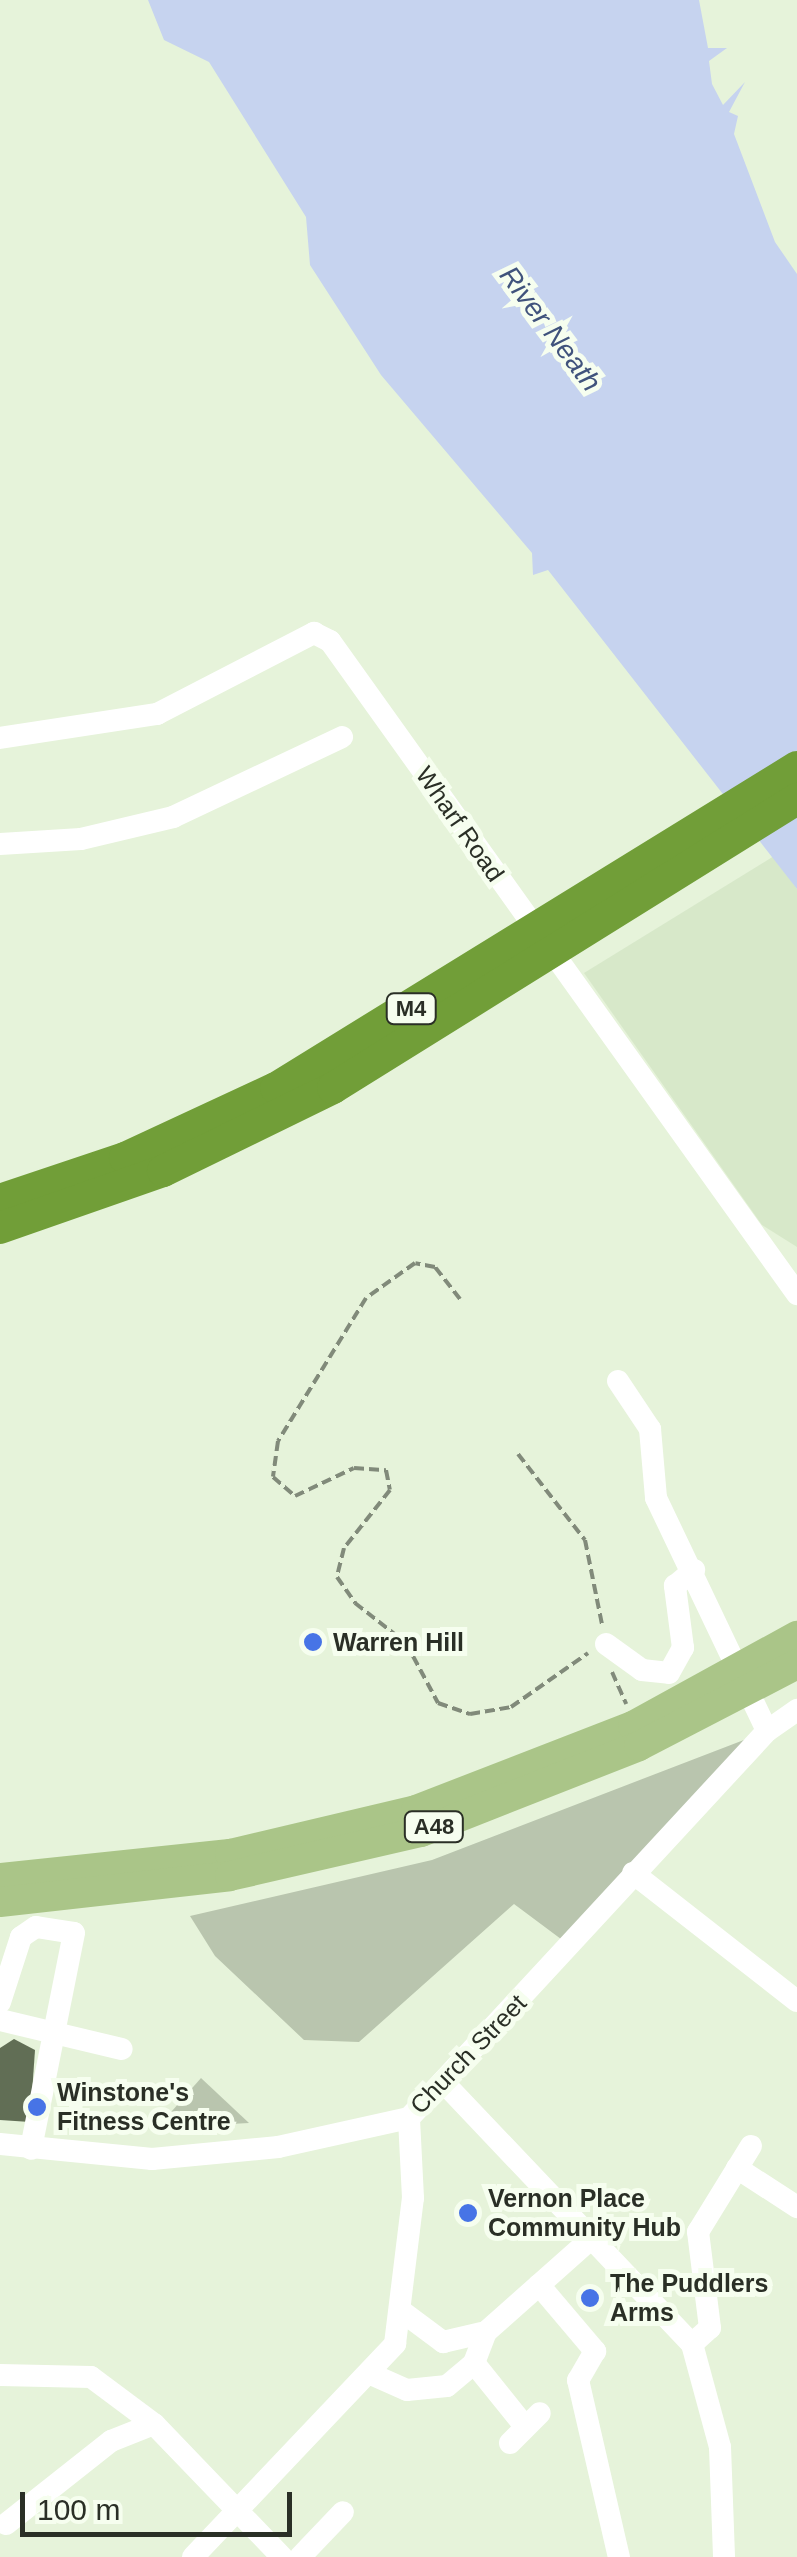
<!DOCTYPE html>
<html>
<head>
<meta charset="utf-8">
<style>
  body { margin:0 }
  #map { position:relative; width:797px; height:2557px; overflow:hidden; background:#e6f3da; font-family:Helvetica,sans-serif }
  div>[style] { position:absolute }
  .built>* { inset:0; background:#d7e8c9 }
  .green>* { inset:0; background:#b9c5ae }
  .water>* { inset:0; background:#c6d3ef }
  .building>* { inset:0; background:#616e55 }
  .path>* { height:4px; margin-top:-2px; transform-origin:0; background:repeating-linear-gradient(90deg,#818a7a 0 10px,transparent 0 15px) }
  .minor>* { height:22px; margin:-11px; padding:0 11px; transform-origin:11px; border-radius:11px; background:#fff }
  .major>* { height:30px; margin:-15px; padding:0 15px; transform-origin:15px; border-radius:15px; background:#aac588 }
  .highway>* { height:32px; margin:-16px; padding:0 16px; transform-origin:16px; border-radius:16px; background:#719e38 }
  .dots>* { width:28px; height:28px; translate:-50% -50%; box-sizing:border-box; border:5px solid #f6feef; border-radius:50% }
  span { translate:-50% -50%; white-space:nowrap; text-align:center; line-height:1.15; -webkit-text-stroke:10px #f6feef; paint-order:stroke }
  .shield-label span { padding:2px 8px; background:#f6feef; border:2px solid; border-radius:8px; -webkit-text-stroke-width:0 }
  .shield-label { font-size:22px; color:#2a2f26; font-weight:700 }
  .street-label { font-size:25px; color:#2a2f26 }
  .poi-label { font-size:25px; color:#2a2f26; font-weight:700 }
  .left { translate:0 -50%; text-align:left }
  .water-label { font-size:28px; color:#40537c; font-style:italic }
  .scale { position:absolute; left:20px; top:2492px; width:272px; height:45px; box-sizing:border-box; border:5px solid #2a2f26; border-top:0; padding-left:12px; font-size:30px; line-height:35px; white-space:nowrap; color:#2a2f26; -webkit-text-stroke:8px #f6feef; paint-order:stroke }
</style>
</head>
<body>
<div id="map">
  <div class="built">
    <i style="clip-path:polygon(774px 856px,797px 889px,797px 1247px,762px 1225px,584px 973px)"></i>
  </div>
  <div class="green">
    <i style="clip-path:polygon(767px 1731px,569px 1945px,514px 1904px,359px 2042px,304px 2040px,215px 1956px,190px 1916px,432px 1860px)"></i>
    <i style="clip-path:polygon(201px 2078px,249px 2123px,157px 2128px)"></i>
  </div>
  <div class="water">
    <i style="clip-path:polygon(148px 0,699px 0,708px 48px,727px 48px,709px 61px,712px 84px,723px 105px,745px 82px,729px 112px,738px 116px,734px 134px,775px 242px,797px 274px,797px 889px,548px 570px,533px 575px,532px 553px,381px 375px,310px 265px,306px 217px,209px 62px,164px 40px)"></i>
  </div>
  <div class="building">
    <i style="clip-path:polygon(14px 2039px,35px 2050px,30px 2122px,0 2120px,0 2048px)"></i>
  </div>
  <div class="path">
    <i style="left:460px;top:1299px;width:41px;rotate:-128deg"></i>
    <i style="left:435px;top:1267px;width:20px;rotate:-169deg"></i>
    <i style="left:415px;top:1263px;width:60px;rotate:144.5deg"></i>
    <i style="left:366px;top:1298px;width:168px;rotate:121.6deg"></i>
    <i style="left:278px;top:1441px;width:36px;rotate:98deg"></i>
    <i style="left:273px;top:1477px;width:29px;rotate:41deg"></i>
    <i style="left:295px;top:1496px;width:65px;rotate:-25.4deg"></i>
    <i style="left:354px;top:1468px;width:32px;rotate:4deg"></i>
    <i style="left:386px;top:1470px;width:20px;rotate:79deg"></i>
    <i style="left:390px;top:1490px;width:74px;rotate:128.4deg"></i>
    <i style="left:344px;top:1548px;width:30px;rotate:104deg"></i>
    <i style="left:337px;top:1577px;width:32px;rotate:55deg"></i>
    <i style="left:355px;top:1603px;width:65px;rotate:38.1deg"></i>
    <i style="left:406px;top:1643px;width:68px;rotate:61.9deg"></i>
    <i style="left:438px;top:1703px;width:34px;rotate:19deg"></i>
    <i style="left:470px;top:1714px;width:42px;rotate:-9.7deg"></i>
    <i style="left:511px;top:1707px;width:94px;rotate:-35deg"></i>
    <i style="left:518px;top:1454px;width:109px;rotate:52.1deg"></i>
    <i style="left:585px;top:1540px;width:86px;rotate:78.6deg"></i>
    <i style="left:612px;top:1672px;width:35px;rotate:66deg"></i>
  </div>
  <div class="minor">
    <i style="left:0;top:738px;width:159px;rotate:-8.7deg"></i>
    <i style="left:157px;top:714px;width:177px;rotate:-27.3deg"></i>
    <i style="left:314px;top:633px;width:18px;rotate:27deg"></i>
    <i style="left:330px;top:641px;width:803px;rotate:54.43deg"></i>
    <i style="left:0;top:844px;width:81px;rotate:-3.5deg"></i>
    <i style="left:81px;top:839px;width:95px;rotate:-13.4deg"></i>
    <i style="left:173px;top:817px;width:187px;rotate:-25.3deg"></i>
    <i style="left:618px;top:1381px;width:58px;rotate:56.3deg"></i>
    <i style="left:650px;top:1429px;width:69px;rotate:85deg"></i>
    <i style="left:656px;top:1498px;width:258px;rotate:64.5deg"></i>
    <i style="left:606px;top:1644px;width:44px;rotate:35.8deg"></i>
    <i style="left:642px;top:1670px;width:27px;rotate:6deg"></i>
    <i style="left:669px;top:1673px;width:29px;rotate:-61deg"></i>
    <i style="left:683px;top:1648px;width:63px;rotate:-97.4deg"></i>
    <i style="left:675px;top:1586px;width:25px;rotate:-40deg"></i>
    <i style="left:633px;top:1873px;width:208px;rotate:38deg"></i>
    <i style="left:0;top:2002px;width:68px;rotate:-72.1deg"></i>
    <i style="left:21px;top:1937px;width:18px;rotate:-34deg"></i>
    <i style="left:36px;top:1927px;width:38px;rotate:9deg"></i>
    <i style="left:74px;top:1933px;width:220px;rotate:101.3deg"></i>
    <i style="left:0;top:2020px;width:125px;rotate:13.4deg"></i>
    <i style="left:446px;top:2085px;width:357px;rotate:46.5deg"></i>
    <i style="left:692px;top:2344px;width:107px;rotate:74.8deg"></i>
    <i style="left:720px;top:2447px;width:110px;rotate:87.9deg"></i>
    <i style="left:0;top:2144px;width:153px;rotate:5.6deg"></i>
    <i style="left:152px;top:2159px;width:127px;rotate:-5.4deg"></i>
    <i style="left:278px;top:2147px;width:134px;rotate:-12.5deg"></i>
    <i style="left:409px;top:2118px;width:527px;rotate:-47.23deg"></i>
    <i style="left:767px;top:1731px;width:37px;rotate:-35deg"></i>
    <i style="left:737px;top:2168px;width:72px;rotate:33deg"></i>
    <i style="left:539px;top:2285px;width:87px;rotate:49.7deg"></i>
    <i style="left:595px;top:2351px;width:34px;rotate:120deg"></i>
    <i style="left:578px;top:2380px;width:182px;rotate:77deg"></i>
    <i style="left:404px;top:2313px;width:49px;rotate:36.6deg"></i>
    <i style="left:443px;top:2342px;width:44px;rotate:-13.1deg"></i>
    <i style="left:692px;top:2344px;width:24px;rotate:-42deg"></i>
    <i style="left:710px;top:2328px;width:97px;rotate:-97.1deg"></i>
    <i style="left:698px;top:2232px;width:101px;rotate:-58.4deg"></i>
    <i style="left:474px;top:2363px;width:78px;rotate:51.2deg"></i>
    <i style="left:0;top:2375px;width:91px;rotate:1.3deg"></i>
    <i style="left:91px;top:2377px;width:79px;rotate:36.7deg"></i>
    <i style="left:373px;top:2375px;width:37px;rotate:24deg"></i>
    <i style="left:407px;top:2390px;width:40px;rotate:-5.7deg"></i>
    <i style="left:447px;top:2386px;width:35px;rotate:-40deg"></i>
    <i style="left:474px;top:2363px;width:33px;rotate:-69deg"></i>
    <i style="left:486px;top:2332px;width:144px;rotate:-41.6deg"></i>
    <i style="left:510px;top:2443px;width:42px;rotate:-45deg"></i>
    <i style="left:6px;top:2524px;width:134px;rotate:-38.3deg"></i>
    <i style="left:111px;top:2441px;width:46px;rotate:-21.6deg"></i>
    <i style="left:154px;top:2424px;width:185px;rotate:46.1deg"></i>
    <i style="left:193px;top:2557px;width:294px;rotate:-46.5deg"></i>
    <i style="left:395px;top:2344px;width:147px;rotate:-83deg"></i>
    <i style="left:413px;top:2198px;width:80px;rotate:-92.9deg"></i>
    <i style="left:300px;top:2557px;width:62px;rotate:-46.3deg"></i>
  </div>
  <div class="major">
    <i style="left:0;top:1878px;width:231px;rotate:-6deg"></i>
    <i style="left:230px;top:1854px;width:191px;rotate:-13.3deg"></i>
    <i style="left:416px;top:1810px;width:233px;rotate:-21.2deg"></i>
    <i style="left:633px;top:1726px;width:187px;rotate:-28.8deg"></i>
    <i style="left:0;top:1902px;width:231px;rotate:-6.4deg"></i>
    <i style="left:230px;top:1876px;width:196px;rotate:-13deg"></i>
    <i style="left:421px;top:1832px;width:234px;rotate:-21.5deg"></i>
    <i style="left:639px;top:1746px;width:178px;rotate:-27.4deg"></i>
  </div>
  <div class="highway">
    <i style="left:0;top:1200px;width:132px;rotate:-18.6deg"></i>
    <i style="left:125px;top:1158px;width:166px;rotate:-24.9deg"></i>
    <i style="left:276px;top:1088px;width:612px;rotate:-31.64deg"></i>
    <i style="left:0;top:1228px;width:173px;rotate:-19.3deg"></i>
    <i style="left:163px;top:1171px;width:189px;rotate:-26deg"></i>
    <i style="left:333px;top:1088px;width:547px;rotate:-31.92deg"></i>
  </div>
  <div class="dots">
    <i style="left:313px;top:1642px;background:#4774e6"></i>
    <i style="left:37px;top:2107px;background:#4774e6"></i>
    <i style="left:468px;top:2213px;background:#4774e6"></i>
    <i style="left:590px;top:2298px;background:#4774e6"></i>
  </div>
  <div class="shield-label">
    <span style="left:411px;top:1009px">M4</span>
    <span style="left:434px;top:1827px">A48</span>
  </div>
  <div class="street-label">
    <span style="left:460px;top:824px;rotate:55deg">Wharf Road</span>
    <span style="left:468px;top:2054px;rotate:-46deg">Church Street</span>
  </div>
  <div class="poi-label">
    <span class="left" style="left:333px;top:1642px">Warren Hill</span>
    <span class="left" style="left:57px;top:2107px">Winstone's<br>Fitness Centre</span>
    <span class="left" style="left:488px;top:2213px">Vernon Place<br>Community Hub</span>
    <span class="left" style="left:610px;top:2298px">The Puddlers<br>Arms</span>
  </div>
  <div class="water-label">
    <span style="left:550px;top:329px;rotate:53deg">River Neath</span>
  </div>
  <div class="scale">100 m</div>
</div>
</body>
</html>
